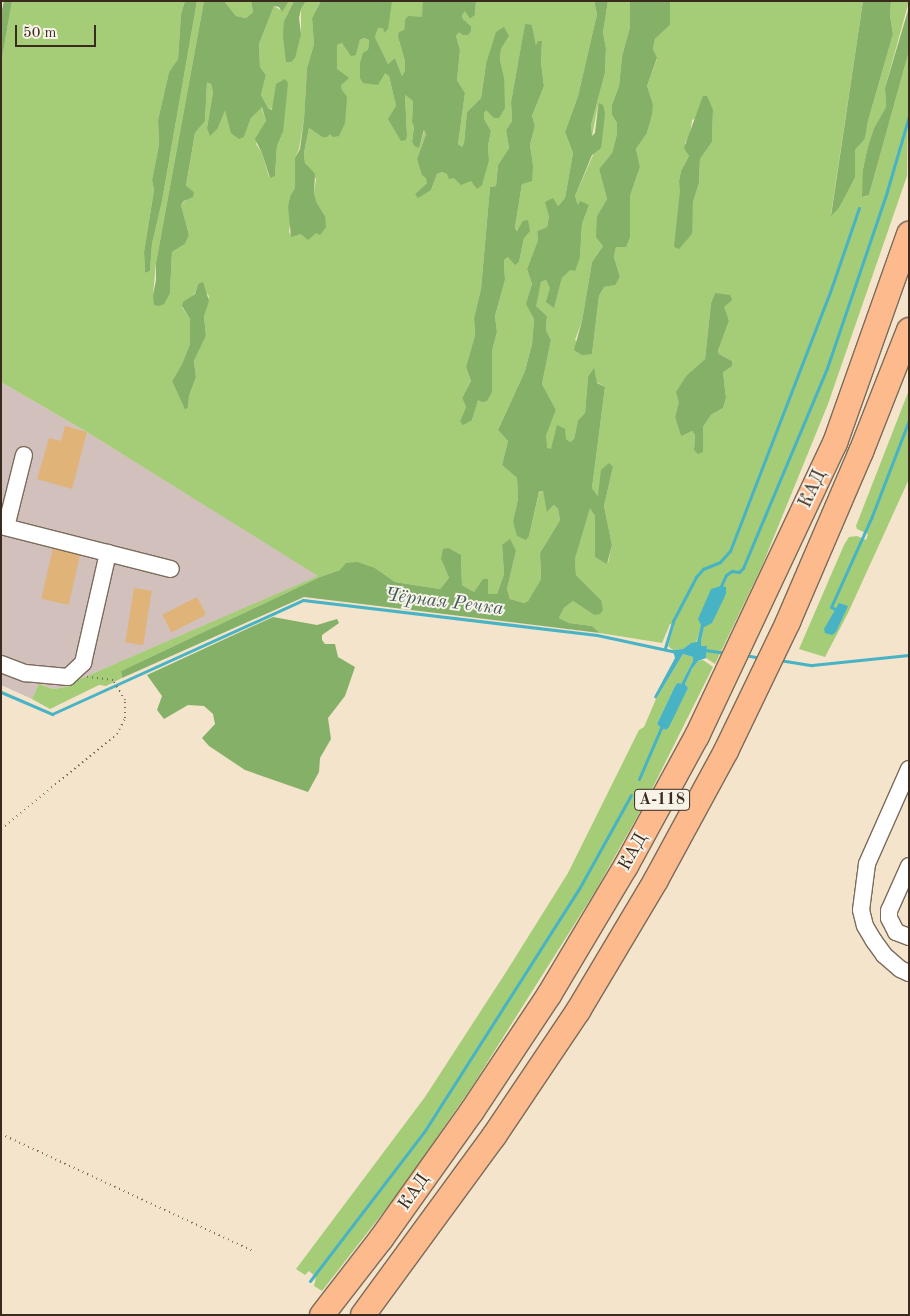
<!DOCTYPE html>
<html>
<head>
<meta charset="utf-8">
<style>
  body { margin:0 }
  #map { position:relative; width:910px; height:1316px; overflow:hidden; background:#f3e4cb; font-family:"Old Standard TT",serif }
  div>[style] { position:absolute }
  .industrial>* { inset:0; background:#d1c0bc }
  .green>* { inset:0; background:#a5cc77 }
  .forest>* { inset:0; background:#84b068 }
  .water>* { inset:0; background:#47b3c5 }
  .stream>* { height:3px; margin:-1.5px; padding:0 1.5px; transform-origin:1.5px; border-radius:1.5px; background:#47b3c5 }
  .building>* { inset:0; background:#e0b479; transform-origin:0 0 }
  .path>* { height:2px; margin-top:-1px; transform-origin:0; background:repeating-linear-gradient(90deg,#7b6b5b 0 1px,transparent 0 5px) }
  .roads { filter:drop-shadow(1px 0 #7b6b5b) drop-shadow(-1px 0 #7b6b5b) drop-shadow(0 1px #7b6b5b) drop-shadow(0 -1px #7b6b5b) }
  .minor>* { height:16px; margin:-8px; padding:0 8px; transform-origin:8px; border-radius:8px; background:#fff }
  .highway>* { height:24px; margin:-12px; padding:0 12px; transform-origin:12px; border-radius:12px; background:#fcba8d }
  span { translate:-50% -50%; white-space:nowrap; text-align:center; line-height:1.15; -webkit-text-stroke:4px #f7f3e8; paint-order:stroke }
  .shield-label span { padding:1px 4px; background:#f7f3e8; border:1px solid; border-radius:4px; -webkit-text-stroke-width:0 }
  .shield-label { font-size:16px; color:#3b2a1e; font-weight:700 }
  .street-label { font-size:18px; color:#3b2a1e }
  .water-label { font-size:19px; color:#3f5a58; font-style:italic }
  .frame { position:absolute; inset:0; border:2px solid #3b2a1e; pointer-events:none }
  .scale { position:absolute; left:15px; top:25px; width:81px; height:22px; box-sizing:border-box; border:2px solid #3b2a1e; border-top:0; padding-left:6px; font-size:15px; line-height:18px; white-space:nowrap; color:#3b2a1e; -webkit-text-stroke:4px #f7f3e8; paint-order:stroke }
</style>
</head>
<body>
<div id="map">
  <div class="industrial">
    <i style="clip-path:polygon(1px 382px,87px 432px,319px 576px,71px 683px,71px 686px,53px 689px,39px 684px,32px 699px,1px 685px)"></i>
  </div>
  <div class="green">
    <i style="clip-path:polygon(evenodd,12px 1px,185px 1px,181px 14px,178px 59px,169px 72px,158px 120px,159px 145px,152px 180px,154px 190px,144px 252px,145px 273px,150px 271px,152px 244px,162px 201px,197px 1px,204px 1px,156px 263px,153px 295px,170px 293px,172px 252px,185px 244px,189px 235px,181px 205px,194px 192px,186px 187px,195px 133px,205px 121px,207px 81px,211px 84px,213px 92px,207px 128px,218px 128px,225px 109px,244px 137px,251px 118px,261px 106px,266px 121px,256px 144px,262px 153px,269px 177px,275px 176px,277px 146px,283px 132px,283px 112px,268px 108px,261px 95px,266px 75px,260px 67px,259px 44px,274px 6px,282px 11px,289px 1px,294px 1px,284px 21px,301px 34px,301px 9px,306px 1px,321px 1px,312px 18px,314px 44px,307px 68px,304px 119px,299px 149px,295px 158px,295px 188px,290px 196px,288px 206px,291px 216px,289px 232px,292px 236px,301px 234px,325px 216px,317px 203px,314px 193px,316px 179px,305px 163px,304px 153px,309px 128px,322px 137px,342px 90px,337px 69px,337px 45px,342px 43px,356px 55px,360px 40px,364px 38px,369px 40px,368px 50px,389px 76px,396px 106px,407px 135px,405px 95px,413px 101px,412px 122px,414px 127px,412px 142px,414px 146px,419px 147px,425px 129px,426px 134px,417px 159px,427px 178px,427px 183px,415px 194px,431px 190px,437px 174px,442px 172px,447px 174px,489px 160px,488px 146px,491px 131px,484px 119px,484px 114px,486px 109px,494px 117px,504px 77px,500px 60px,501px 49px,509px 36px,486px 64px,481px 98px,467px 112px,464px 143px,462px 147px,458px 144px,465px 93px,457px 80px,460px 50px,456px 36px,459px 31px,471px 26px,463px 19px,462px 15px,465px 10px,470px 19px,475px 15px,476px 1px,594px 1px,597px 14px,578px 96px,565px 132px,573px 153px,565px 198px,549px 216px,547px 227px,537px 231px,538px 240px,527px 269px,532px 284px,527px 304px,534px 319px,532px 344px,525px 371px,498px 430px,508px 441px,502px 465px,517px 478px,518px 499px,513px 521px,529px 536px,539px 493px,543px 491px,548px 511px,554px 505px,558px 509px,560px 520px,540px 553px,541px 579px,528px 601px,524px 603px,510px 599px,507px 589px,516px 551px,502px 545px,504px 574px,497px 594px,488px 594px,488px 580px,483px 580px,474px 592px,462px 585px,461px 556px,441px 559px,449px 578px,440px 589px,395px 582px,375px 568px,340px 570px,320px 577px,121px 671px,122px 678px,106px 686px,99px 685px,50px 709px,32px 699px,39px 684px,53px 689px,71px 686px,71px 683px,318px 576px,87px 432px,1px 382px,1px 64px,12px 1px,525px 25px,532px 25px,536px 45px,542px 41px,541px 63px,544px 86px,532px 116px,535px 126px,530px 145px,533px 165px,522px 184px,515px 227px,524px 238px,519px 262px,508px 257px,504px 260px,505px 280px,495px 316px,497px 332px,492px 351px,492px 392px,478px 399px,472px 420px,460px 421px,466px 407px,462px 398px,471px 381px,466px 367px,475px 335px,474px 318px,481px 289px,490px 187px,496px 186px,498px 165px,509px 148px,506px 130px,512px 121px,511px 102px,525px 25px,12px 1px,198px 284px,209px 296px,204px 316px,206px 336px,194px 361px,196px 377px,189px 396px,188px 406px,185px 410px,172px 381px,182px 364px,190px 344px,190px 319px,182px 307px,195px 293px,198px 284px)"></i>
    <i style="clip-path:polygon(224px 1px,251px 1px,253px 12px,246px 18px,236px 16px)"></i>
    <i style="clip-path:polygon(392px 1px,423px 1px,423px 17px,405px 20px,404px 30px,398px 37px,405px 61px,405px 71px,402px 76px,395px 58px,388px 64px,375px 37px,378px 27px,383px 28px)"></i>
    <i style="clip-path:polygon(evenodd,608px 1px,630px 1px,630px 27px,622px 56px,619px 86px,612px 105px,612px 115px,617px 123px,617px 134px,612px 153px,599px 169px,607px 199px,597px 216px,603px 246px,592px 262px,582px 321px,575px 340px,592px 354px,599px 296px,604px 287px,614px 285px,620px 277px,614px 257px,616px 247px,630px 237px,630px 196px,640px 167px,636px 149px,647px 133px,653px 104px,647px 86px,657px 59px,653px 49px,655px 39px,670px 25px,670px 1px,863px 1px,831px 214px,839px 208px,845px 195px,854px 163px,855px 150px,865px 139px,868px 121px,893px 34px,890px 15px,891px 1px,909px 1px,885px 88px,886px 107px,874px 128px,868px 146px,863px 169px,863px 197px,869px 195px,909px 51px,907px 176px,828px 404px,762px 566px,715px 664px,706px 658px,707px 646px,701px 646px,701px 641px,704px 626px,726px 594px,726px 587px,702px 625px,696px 643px,691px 643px,683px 649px,673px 650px,668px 646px,674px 625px,670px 624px,662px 643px,600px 633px,592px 626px,569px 623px,559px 618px,564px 608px,573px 601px,594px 615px,601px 600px,576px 575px,575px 559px,590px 507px,595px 516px,595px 557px,608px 563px,612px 545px,604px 506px,613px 467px,598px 496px,592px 488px,605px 387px,588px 377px,585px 413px,578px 420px,574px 439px,570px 442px,565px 439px,551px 450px,546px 448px,546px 436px,556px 410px,542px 384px,551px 340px,546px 330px,547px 316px,536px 306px,536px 301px,541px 282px,546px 280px,550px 287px,554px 307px,562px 278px,580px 257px,582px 224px,589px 205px,578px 205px,575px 196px,593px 155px,598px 104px,592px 137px,591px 125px,605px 73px,606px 48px,603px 33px,608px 1px,713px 110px,712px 142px,700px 159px,699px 183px,693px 202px,690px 238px,679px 181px,681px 171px,689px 156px,685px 143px,690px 135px,692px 120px,713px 110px,608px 1px,715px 293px,729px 321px,718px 349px,719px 354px,732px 361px,723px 372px,726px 398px,723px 408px,711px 415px,703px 427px,694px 450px,695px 435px,692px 431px,681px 435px,675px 417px,687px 375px,705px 359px,711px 303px,715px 293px)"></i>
    <i style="clip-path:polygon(909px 390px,909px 479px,848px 613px,825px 657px,799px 649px,844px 545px,849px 537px,857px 536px,866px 540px,868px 534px,857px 529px,856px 526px)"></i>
    <i style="clip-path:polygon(683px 654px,693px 657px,693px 661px,681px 684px,675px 686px,657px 724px,661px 728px,666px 730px,688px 688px,685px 684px,692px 669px,698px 661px,703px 660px,713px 667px,646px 801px,596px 890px,473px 1085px,399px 1192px,322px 1291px,314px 1286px,316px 1277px,309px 1271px,305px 1275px,296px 1269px,425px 1097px,508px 969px,568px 873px,639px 730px,644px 727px,656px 699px)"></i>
  </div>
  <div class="forest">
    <i style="clip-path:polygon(4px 1px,12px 1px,1px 64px,1px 14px)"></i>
    <i style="clip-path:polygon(185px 1px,197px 1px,162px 201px,152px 244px,150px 271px,145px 273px,144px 252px,154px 190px,152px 180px,159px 145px,158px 120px,169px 72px,178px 59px,181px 14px)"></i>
    <i style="clip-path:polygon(204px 1px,224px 1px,236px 16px,246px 18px,253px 12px,251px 1px,289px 1px,282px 12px,279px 7px,274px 6px,259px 44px,260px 67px,266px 75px,261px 95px,268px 108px,272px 110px,276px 84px,285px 79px,288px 83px,283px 132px,277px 146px,275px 176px,270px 178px,262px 153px,255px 139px,266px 121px,262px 107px,251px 118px,244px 137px,239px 139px,231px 133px,225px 110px,218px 128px,210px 136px,207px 128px,213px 92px,211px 84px,207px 82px,205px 121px,195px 133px,186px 186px,194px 192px,193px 197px,184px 201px,181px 205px,189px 235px,185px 244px,172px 252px,170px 293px,164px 304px,159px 306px,154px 305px,153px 295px,156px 280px,156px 263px)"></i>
    <i style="clip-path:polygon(294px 1px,306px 1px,301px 9px,299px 18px,301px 34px,295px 58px,291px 62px,286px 62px,283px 36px,284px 21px)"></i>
    <i style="clip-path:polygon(321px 1px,392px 1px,388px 29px,384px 33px,383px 28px,378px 28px,375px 37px,388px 64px,395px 58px,402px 76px,405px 71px,405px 61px,398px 37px,399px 32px,404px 30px,405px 20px,408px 16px,422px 17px,423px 1px,476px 1px,475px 15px,470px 19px,465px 11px,462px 15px,463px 19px,471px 26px,471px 31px,468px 35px,463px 35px,459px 32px,456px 36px,460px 50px,457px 80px,465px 93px,458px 144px,462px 147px,464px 143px,467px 112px,481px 98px,486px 64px,496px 32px,504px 27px,509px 36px,501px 49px,500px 60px,504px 77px,505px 108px,499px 118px,494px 118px,486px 110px,484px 114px,484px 119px,491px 131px,488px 146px,489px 160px,482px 185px,477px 189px,471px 181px,461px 185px,454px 178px,449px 179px,447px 174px,442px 172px,437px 174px,431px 190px,418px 198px,415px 194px,427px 183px,426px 178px,422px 175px,417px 159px,426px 134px,424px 130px,419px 148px,414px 146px,412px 142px,414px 127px,412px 122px,413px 101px,405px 95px,407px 135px,406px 140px,401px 141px,388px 119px,396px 106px,389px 76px,385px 73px,378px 85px,363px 83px,360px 78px,360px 63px,363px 53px,368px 50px,369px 40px,364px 38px,360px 40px,356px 55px,351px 56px,342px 43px,337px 45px,337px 69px,349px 78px,341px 85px,342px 90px,347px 97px,345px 123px,339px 136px,333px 137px,330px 134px,327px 137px,322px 137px,309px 128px,304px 153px,305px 163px,315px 174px,314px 193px,317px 203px,325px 216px,326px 227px,320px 235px,316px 233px,308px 240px,301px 234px,291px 237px,288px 206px,290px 196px,295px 188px,295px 158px,300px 149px,304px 119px,307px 68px,314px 44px,312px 18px)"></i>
    <i style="clip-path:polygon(594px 1px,608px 1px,603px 33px,606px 48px,605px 73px,591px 125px,592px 136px,595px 133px,599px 103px,603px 105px,605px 114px,601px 148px,592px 155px,575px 196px,578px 205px,580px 201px,589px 205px,582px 224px,580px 257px,575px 271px,570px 270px,562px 278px,554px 308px,546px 302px,550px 288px,546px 280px,541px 282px,536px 306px,547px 316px,546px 330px,551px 340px,542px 384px,556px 410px,546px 436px,547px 448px,551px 449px,557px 425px,565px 429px,566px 439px,570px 442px,574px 439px,578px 420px,585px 413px,588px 377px,594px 368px,597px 383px,605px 387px,592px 488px,598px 496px,601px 470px,609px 463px,613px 467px,604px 506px,612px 545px,607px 564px,595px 557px,595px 516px,590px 508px,575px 559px,576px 575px,601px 600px,603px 610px,600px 614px,594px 615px,573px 601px,564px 608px,559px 618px,569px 623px,592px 626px,600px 633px,304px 597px,122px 678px,121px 671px,320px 577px,340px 570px,346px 563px,357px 562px,375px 568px,395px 582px,440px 589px,449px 578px,441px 559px,443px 549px,448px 548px,461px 555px,462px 585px,474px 592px,483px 579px,488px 579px,488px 594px,497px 594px,504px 574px,502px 545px,510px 539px,516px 551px,507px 589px,510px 599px,524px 603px,528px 601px,541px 579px,540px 553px,560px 520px,558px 509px,554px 505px,547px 512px,543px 491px,539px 492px,529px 536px,526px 540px,517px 536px,513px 521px,518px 499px,517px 478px,502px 465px,508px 441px,498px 430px,525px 371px,532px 344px,534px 319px,526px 304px,532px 284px,527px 269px,538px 240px,537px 231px,547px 227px,549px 216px,545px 202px,553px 198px,558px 206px,565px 198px,573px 153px,565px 132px,578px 96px,597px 14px)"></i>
    <i style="clip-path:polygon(630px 1px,670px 1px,670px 25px,655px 39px,653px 49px,657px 58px,647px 86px,653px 104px,652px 114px,647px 133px,636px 149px,640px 167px,630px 196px,630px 237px,626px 247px,616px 247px,614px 257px,620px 277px,615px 285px,604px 287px,599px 296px,592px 354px,582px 355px,574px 350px,582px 321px,592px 262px,603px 246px,596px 237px,597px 216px,607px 199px,599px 169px,612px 153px,617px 134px,617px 123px,612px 115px,612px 105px,619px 86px,622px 56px,630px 27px)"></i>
    <i style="clip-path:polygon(863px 1px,891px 1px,890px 15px,893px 34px,868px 121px,865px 139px,855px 150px,855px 177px,839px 208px,831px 216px)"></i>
    <i style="clip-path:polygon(909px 7px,909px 51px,869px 195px,862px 197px,863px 169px,868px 146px,874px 128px,886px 107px,885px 88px)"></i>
    <i style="clip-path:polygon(525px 24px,532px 25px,536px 45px,538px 41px,542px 41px,541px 63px,544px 86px,532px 116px,535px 126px,530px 145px,533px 165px,532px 181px,522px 184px,515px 227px,517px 231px,523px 221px,528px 220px,530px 231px,524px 238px,519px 262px,515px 265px,508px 257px,504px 260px,505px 280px,495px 316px,497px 332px,492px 351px,492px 392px,487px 401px,482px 402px,478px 400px,472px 420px,463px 425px,460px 421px,466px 407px,462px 398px,471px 381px,466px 367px,475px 335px,474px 318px,481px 289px,490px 187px,496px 186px,498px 165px,509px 148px,506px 130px,512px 121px,511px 102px)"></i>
    <i style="clip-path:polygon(703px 96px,707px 96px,713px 110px,712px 142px,700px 159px,699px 183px,693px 202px,692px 234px,679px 249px,674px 247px,680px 191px,679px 181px,681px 171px,689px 156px,684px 148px)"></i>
    <i style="clip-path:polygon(203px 282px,209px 301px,204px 316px,206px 336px,194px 361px,196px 377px,189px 396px,188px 407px,185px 410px,172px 381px,182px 364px,190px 344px,190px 319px,182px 306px,183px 302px,195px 294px,198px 284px)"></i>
    <i style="clip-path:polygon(715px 293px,730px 295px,732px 300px,724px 307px,729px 321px,718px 350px,719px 354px,732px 361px,732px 366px,723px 372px,726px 398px,723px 408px,711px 415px,703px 427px,703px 452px,698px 454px,694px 450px,695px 435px,692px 431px,681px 436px,675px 417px,679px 402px,676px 392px,687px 375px,705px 359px,711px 303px)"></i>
    <i style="clip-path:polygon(273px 617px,317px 625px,337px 619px,339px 623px,322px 635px,322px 640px,325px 644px,335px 644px,338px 657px,355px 667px,345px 696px,328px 718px,331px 739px,320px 758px,319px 772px,308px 792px,245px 770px,209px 746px,202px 738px,215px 724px,213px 714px,204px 706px,188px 705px,164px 719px,157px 710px,162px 696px,147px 675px)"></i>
  </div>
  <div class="water">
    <i style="clip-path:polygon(721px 586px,726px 587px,726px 594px,712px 623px,704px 627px,701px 641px,701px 646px,707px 646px,706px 658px,698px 661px,692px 669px,685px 684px,688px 688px,669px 727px,666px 730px,661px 728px,657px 724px,675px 686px,678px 683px,681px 684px,693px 661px,693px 657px,683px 654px,656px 699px,654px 697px,675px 658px,673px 650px,683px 649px,691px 643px,697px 642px,701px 625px,698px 619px,711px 589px)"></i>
    <i style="clip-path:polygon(839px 603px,848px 606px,836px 632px,832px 635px,825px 633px,824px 629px)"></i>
  </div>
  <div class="stream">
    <i style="left:721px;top:586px;width:12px;rotate:-66deg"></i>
    <i style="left:726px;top:575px;width:7px;rotate:-34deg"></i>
    <i style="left:732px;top:571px;width:7px;rotate:8deg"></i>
    <i style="left:739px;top:572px;width:6px;rotate:-45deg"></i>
    <i style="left:743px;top:568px;width:217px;rotate:-67.2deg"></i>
    <i style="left:827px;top:368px;width:180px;rotate:-71.2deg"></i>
    <i style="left:885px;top:198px;width:85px;rotate:-73.7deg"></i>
    <i style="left:835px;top:609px;width:4px;rotate:-153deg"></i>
    <i style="left:831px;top:607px;width:100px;rotate:-65.7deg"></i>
    <i style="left:872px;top:516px;width:103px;rotate:-68.9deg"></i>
    <i style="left:665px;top:648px;width:28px;rotate:-73deg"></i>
    <i style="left:673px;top:621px;width:50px;rotate:-62.4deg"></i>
    <i style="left:696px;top:577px;width:11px;rotate:-49deg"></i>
    <i style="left:703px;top:569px;width:18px;rotate:-22deg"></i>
    <i style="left:720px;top:562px;width:15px;rotate:-48deg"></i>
    <i style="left:730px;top:551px;width:274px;rotate:-68.9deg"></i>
    <i style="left:829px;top:295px;width:92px;rotate:-71deg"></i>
    <i style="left:705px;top:650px;width:21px;rotate:8deg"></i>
    <i style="left:745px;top:655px;width:16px;rotate:11deg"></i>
    <i style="left:779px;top:660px;width:33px;rotate:9deg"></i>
    <i style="left:812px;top:665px;width:97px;rotate:-5.9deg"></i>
    <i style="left:1px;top:692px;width:56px;rotate:23.3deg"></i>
    <i style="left:52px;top:714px;width:276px;rotate:-24.4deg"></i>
    <i style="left:303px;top:600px;width:296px;rotate:6.8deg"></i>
    <i style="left:597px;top:635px;width:81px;rotate:12.1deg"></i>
    <i style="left:639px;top:779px;width:56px;rotate:-66.7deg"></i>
    <i style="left:310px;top:1281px;width:188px;rotate:-52.6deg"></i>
    <i style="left:424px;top:1132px;width:290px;rotate:-57.5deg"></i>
    <i style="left:580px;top:887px;width:105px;rotate:-61deg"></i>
  </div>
  <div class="building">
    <i style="clip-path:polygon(65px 426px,87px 432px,72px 489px,37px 479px,49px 438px,61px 441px)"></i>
    <i style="left:53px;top:548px;width:28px;height:52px;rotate:13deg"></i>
    <i style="left:134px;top:588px;width:18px;height:55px;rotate:9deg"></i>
    <i style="left:197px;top:597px;width:20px;height:39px;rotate:63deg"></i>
  </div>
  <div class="path">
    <i style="left:1px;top:829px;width:150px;rotate:-39.3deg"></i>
    <i style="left:117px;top:734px;width:18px;rotate:-63deg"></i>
    <i style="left:125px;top:718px;width:18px;rotate:-90deg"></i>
    <i style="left:125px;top:700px;width:23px;rotate:-121deg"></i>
    <i style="left:113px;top:680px;width:26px;rotate:-173deg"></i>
    <i style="left:1px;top:1134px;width:280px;rotate:24.9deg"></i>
  </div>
  <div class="roads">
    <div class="minor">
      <i style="left:1px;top:526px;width:175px;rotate:14.2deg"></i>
      <i style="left:6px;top:527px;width:74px;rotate:-76deg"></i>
      <i style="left:1px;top:664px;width:26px;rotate:21deg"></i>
      <i style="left:25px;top:673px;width:43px;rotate:5.3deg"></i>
      <i style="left:68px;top:677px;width:21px;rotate:-43deg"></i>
      <i style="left:83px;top:663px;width:113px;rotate:-77.2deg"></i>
      <i style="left:909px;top:769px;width:104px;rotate:113.9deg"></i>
      <i style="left:867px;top:864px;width:46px;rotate:97.4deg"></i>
      <i style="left:861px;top:910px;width:16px;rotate:76deg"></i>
      <i style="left:865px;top:926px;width:17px;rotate:59deg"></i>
      <i style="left:874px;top:941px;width:17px;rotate:54deg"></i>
      <i style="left:884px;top:955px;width:21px;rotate:41deg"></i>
      <i style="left:900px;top:969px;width:10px;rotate:24deg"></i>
      <i style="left:909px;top:866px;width:49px;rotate:114deg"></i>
      <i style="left:889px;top:911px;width:7px;rotate:90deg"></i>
      <i style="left:889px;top:918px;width:16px;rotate:63deg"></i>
      <i style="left:896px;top:932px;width:14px;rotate:21deg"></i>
    </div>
    <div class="highway">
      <i style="left:322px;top:1315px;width:96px;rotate:-52.2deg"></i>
      <i style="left:381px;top:1239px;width:157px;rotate:-54.6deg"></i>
      <i style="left:472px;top:1111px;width:139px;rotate:-56.4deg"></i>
      <i style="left:549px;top:995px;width:150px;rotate:-59.2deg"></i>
      <i style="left:626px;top:866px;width:148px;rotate:-61.4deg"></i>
      <i style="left:697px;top:736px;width:324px;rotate:-64.8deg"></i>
      <i style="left:835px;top:443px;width:222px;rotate:-70.5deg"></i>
      <i style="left:363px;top:1315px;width:222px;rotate:-53.8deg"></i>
      <i style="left:494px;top:1136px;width:151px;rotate:-56.1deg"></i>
      <i style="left:578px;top:1011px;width:152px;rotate:-59.2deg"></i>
      <i style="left:656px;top:880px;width:147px;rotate:-61.5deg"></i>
      <i style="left:726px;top:751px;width:143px;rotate:-64.3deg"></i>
      <i style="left:788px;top:622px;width:185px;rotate:-66.8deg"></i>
      <i style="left:861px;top:452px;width:131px;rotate:-68.5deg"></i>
    </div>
  </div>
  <div class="shield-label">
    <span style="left:662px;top:800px">А-118</span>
  </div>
  <div class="street-label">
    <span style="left:813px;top:489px;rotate:-65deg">КАД</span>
    <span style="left:633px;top:852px;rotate:-61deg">КАД</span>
    <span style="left:414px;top:1192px;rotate:-55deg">КАД</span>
  </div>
  <div class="water-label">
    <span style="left:444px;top:603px;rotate:7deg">Чёрная Речка</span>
  </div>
  <div class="frame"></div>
  <div class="scale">50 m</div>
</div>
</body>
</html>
